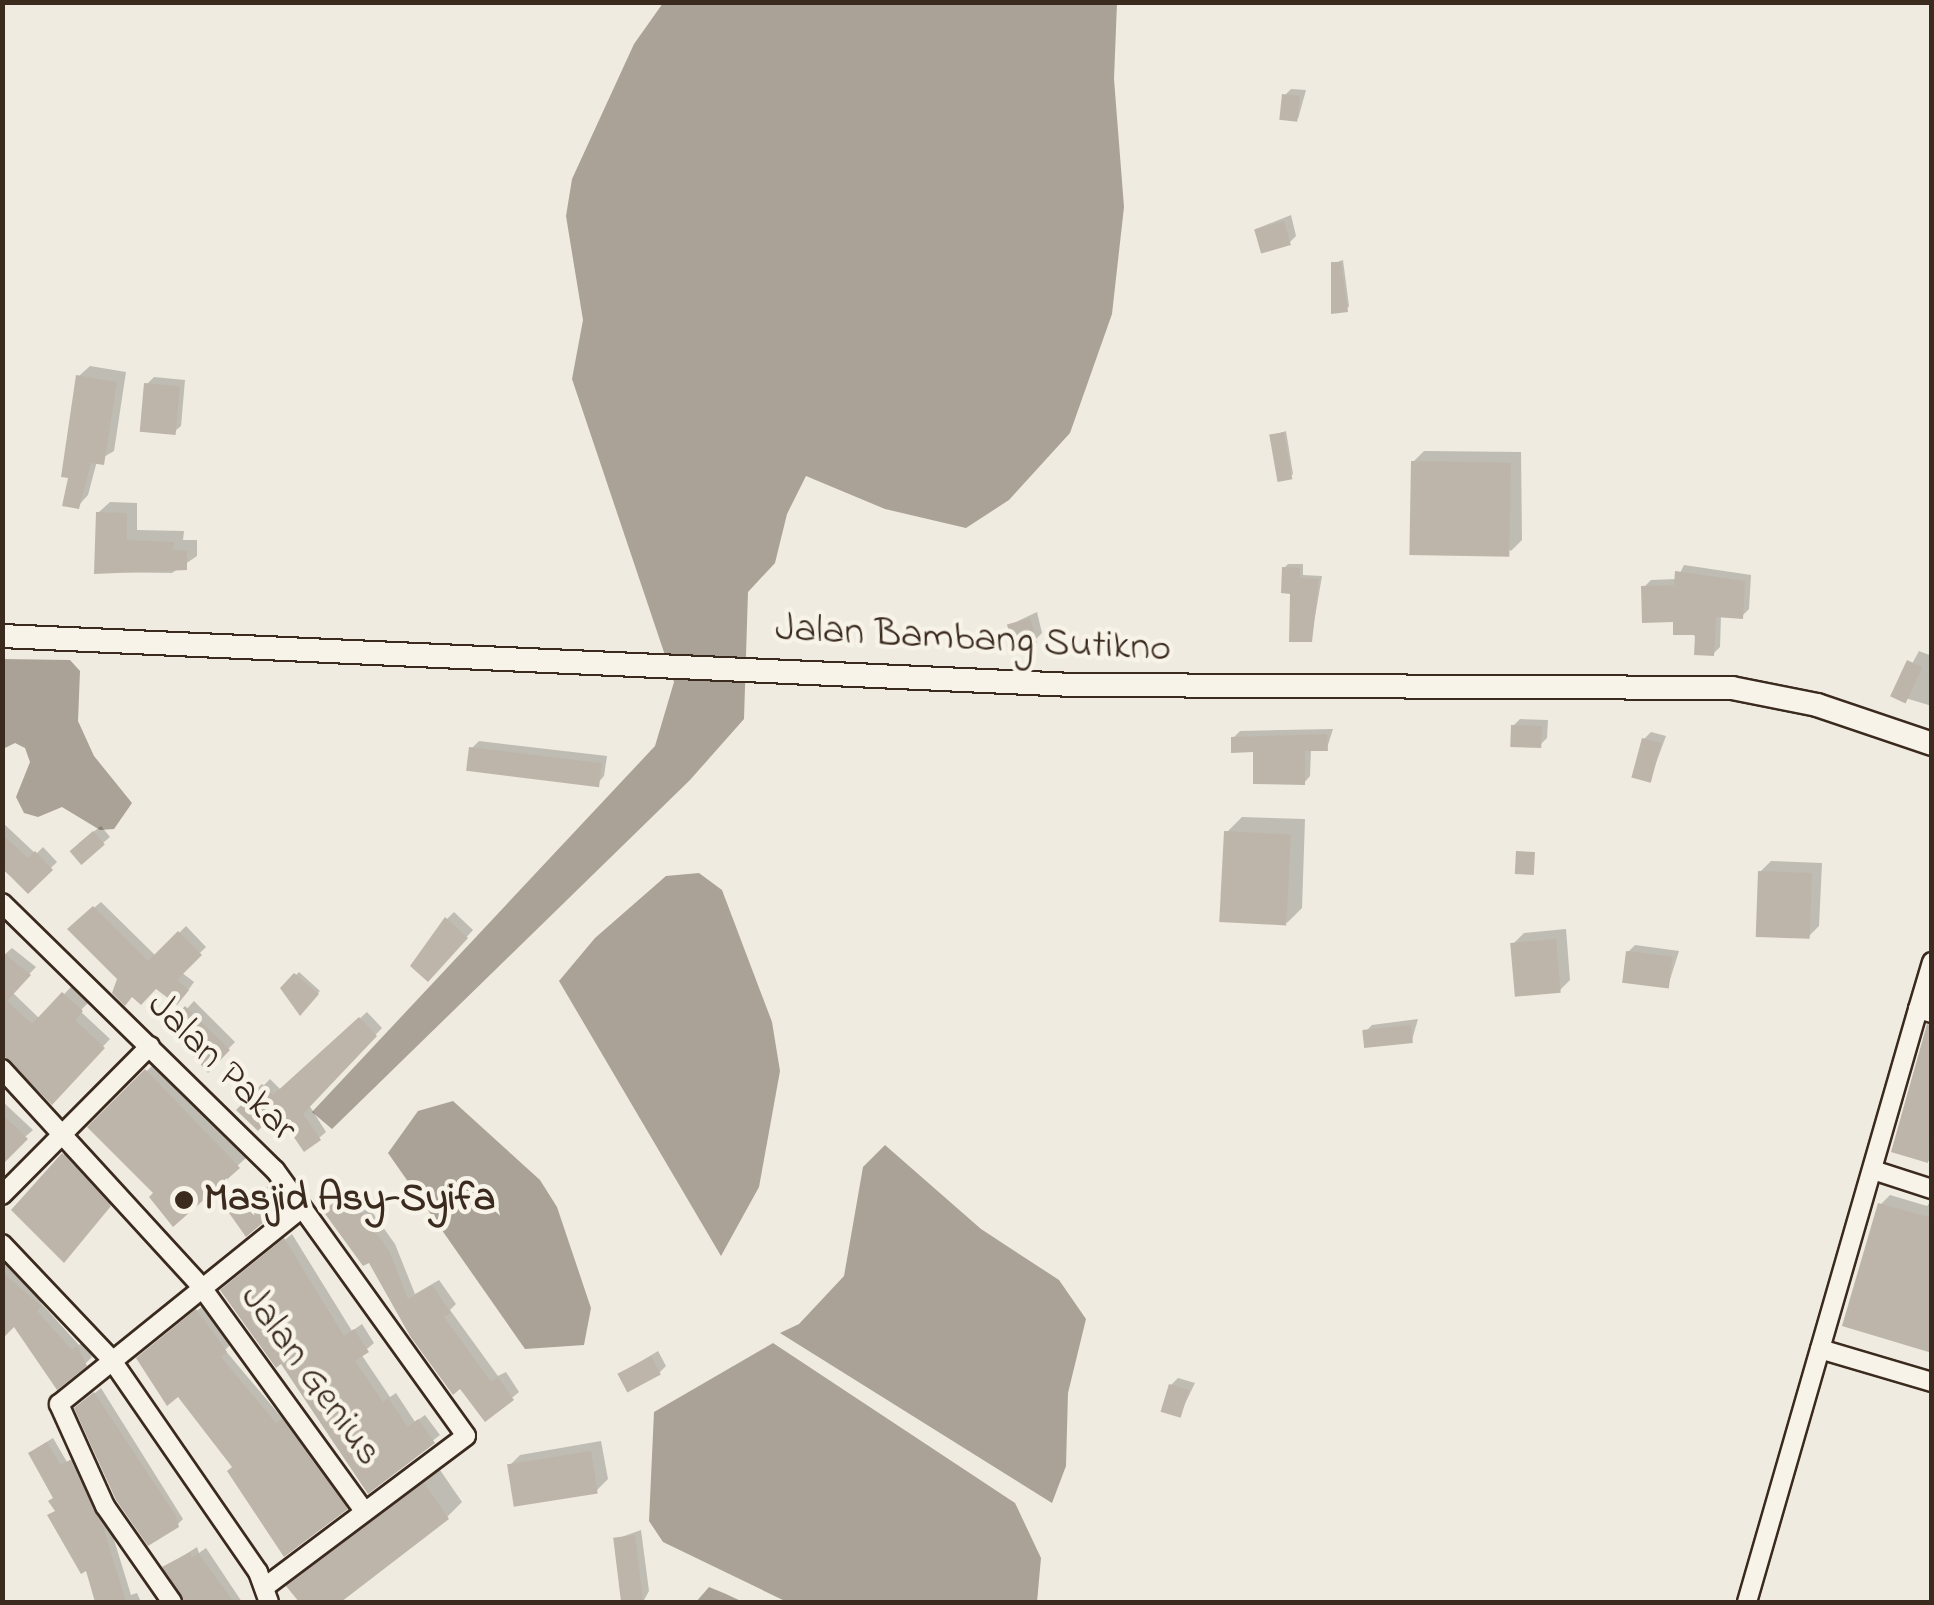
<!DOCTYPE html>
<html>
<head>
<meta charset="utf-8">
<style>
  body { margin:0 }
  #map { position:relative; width:1934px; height:1605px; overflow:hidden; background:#efebe0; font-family:"Indie Flower",sans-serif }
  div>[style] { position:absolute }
  .water>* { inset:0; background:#aaa296 }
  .shadow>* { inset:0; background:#0003 }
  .building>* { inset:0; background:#bdb5aa; transform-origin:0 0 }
  .roads { filter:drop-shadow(2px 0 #3b2a1e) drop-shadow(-2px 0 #3b2a1e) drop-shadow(0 2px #3b2a1e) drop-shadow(0 -2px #3b2a1e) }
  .minor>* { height:18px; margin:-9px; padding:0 9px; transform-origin:9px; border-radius:9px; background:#f7f3e8 }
  .tertiary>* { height:22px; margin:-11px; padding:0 11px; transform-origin:11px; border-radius:11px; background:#f7f3e8 }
  .dots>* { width:28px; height:28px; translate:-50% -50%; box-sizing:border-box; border:5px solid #f7f3e8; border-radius:50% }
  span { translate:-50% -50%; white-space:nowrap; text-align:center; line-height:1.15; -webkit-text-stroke:9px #f7f3e8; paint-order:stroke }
  .street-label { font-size:40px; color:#3b2a1e }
  .poi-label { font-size:40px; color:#3b2a1e; font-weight:700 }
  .left { translate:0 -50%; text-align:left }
  .frame { position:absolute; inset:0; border:5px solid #3b2a1e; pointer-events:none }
</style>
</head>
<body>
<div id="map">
  <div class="water">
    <i style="clip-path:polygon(663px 3px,1117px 3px,1114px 79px,1124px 207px,1112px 314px,1070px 433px,1009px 500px,966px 528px,885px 509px,806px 476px,787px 514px,775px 563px,748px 592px,744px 719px,690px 780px,332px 1129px,312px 1112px,655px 746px,674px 682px,572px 379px,583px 320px,566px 216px,572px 179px,634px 44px)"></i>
    <i style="clip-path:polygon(3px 659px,70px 660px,80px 671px,78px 721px,94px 756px,132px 803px,114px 829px,100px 830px,62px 807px,38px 817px,24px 813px,16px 797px,30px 762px,25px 748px,15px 743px,3px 749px)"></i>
    <i style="clip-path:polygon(699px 873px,722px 890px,772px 1022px,780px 1071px,759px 1187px,721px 1256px,559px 981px,595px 938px,666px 876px)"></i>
    <i style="clip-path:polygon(453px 1101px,540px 1180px,557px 1207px,591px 1308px,584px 1345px,525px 1349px,388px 1153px,418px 1111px)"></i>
    <i style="clip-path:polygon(885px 1145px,981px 1229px,1059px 1280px,1086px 1319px,1068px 1393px,1066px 1466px,1052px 1503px,780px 1333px,799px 1324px,844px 1276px,863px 1167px)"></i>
    <i style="clip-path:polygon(773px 1343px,1015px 1503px,1041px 1558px,1037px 1602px,787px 1602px,663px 1542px,649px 1521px,654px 1412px)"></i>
    <i style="clip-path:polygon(709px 1587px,726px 1594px,743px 1602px,696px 1602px)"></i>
  </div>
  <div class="shadow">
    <i style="clip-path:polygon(1291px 89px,1306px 90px,1298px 119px,1284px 96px)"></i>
    <i style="clip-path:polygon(1291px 215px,1296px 236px,1289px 243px,1256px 229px)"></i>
    <i style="clip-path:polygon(1343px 260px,1349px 306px,1347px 309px,1334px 263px)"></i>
    <i style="clip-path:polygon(90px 366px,126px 372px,114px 451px,97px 461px,88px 495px,78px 506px,79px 376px)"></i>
    <i style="clip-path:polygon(154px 377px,185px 380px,181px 426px,174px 432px,147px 384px)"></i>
    <i style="clip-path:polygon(1286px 431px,1293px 474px,1291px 476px,1272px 436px)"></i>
    <i style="clip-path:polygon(1424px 451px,1521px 452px,1522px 540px,1511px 551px,1413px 462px)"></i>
    <i style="clip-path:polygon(110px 502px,137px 503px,137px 530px,184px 531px,183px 540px,197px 540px,197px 556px,172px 573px,96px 572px,98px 513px)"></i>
    <i style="clip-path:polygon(1288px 564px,1303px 564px,1303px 575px,1322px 576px,1311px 640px,1284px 568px)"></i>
    <i style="clip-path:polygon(1684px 565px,1751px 575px,1749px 609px,1742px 616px,1721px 615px,1720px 647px,1713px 654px,1644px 587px,1651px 580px,1677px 579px)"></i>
    <i style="clip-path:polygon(1037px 612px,1042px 633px,1035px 640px,1010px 625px)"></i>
    <i style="clip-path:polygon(1919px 651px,1932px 656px,1932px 706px,1895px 695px)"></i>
    <i style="clip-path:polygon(1520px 719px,1548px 720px,1547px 738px,1540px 745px,1513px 726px)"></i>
    <i style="clip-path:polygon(1333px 729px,1327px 748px,1311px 749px,1310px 776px,1304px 783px,1233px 738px,1240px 731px)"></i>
    <i style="clip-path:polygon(1651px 732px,1666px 736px,1650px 779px,1644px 739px)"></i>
    <i style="clip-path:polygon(479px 741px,607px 756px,604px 776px,597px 784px,472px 748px)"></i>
    <i style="clip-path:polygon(1242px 817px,1305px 819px,1302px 908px,1287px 923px,1227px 832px)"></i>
    <i style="clip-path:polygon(2px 822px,36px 854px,43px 847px,57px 862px,28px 890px,2px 869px)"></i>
    <i style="clip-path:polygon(101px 826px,110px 837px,103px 843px,79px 843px)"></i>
    <i style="clip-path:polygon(1771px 861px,1822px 863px,1819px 926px,1808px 937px,1760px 872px)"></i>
    <i style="clip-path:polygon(101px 902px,156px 956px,186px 926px,206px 947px,181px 972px,194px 982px,184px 996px,120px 978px,77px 922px)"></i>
    <i style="clip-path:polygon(454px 912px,473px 930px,428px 979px,437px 929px)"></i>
    <i style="clip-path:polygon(1566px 929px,1570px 980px,1559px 991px,1513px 944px,1524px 933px)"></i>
    <i style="clip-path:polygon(1635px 945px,1679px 951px,1668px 986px,1628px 952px)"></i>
    <i style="clip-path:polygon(12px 948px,36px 967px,12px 992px,40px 1019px,71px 987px,88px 1003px,80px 1011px,110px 1039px,52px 1101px,3px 997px,2px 957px)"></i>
    <i style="clip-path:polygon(299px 972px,320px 991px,300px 1013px,283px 988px)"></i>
    <i style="clip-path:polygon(194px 1001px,235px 1042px,208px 1070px,171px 1026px)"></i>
    <i style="clip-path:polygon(367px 1012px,382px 1028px,309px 1105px,326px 1132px,319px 1138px,277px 1108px,240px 1110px,270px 1079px,281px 1090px)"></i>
    <i style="clip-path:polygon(1418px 1019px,1412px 1040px,1365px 1032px,1372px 1025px)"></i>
    <i style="clip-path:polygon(1932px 1032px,1932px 1162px,1894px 1151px)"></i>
    <i style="clip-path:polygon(155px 1063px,246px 1158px,174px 1223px,157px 1192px,90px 1127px)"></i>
    <i style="clip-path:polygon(2px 1101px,33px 1130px,2px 1157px)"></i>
    <i style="clip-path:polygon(70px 1148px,116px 1198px,70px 1253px,14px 1209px)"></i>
    <i style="clip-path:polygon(277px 1181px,288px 1198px,281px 1204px,240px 1206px)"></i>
    <i style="clip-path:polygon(355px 1188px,395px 1244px,415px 1294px,439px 1280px,456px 1304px,450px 1310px,498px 1376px,506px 1372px,519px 1392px,486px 1419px,333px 1205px)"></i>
    <i style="clip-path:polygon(1890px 1195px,1927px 1206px,1932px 1200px,1932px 1349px,1881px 1204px)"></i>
    <i style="clip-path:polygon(292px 1234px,352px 1331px,362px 1324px,374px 1343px,361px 1354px,390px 1397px,396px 1393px,415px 1422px,425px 1415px,440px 1435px,368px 1491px,230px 1284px)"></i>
    <i style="clip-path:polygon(2px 1259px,45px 1298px,41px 1303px,79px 1345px,84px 1342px,92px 1357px,85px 1364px,14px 1323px,2px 1327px)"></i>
    <i style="clip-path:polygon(203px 1306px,231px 1344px,225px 1350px,283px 1419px,289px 1415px,352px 1502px,346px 1507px,235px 1467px,145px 1352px)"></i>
    <i style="clip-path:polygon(658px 1351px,666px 1366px,659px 1373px,620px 1374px)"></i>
    <i style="clip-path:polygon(1178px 1378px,1195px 1383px,1179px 1416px,1171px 1385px)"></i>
    <i style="clip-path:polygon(101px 1388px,183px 1519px,177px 1525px,84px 1402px)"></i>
    <i style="clip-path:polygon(53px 1438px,67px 1462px,77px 1456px,107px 1517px,131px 1595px,137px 1593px,141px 1602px,108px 1602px,87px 1567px,57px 1510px,37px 1448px)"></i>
    <i style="clip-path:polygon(601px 1441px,608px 1479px,597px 1490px,509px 1466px,520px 1455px)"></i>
    <i style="clip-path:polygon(440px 1470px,462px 1502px,447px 1517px,337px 1602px,302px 1602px,290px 1587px,305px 1572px)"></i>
    <i style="clip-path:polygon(641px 1530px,649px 1591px,643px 1602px,627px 1602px,616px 1539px)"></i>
    <i style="clip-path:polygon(197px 1547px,199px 1553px,206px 1548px,242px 1602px,188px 1602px,166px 1567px)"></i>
  </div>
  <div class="building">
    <i style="left:1282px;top:94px;width:18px;height:26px;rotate:6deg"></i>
    <i style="left:1284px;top:221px;width:25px;height:31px;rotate:74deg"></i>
    <i style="clip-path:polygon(1331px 262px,1341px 262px,1348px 312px,1331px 314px)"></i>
    <i style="clip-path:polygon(76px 375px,117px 382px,104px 465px,91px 463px,79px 509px,62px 506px,68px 478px,61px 477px)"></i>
    <i style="left:144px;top:383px;width:36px;height:49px;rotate:5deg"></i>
    <i style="left:1284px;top:432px;width:48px;height:15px;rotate:80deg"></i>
    <i style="left:1411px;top:461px;width:100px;height:94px;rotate:1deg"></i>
    <i style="clip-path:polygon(96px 512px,127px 513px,127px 540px,174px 542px,173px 550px,187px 551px,187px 570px,94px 574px)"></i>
    <i style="clip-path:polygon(1282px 567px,1300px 568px,1300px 578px,1319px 579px,1312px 642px,1289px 642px,1290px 594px,1281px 593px)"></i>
    <i style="clip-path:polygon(1675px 571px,1745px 581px,1743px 619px,1716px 617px,1714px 656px,1694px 655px,1695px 635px,1673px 635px,1673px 622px,1642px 623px,1641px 586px,1674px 585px)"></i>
    <i style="left:1030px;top:618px;width:26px;height:24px;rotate:74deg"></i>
    <i style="left:1907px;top:660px;width:17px;height:40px;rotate:25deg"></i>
    <i style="left:1511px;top:725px;width:31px;height:22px;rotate:2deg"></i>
    <i style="clip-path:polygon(1327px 734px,1328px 751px,1305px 751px,1305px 785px,1253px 784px,1253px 752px,1231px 753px,1231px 737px)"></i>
    <i style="left:1642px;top:738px;width:20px;height:41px;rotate:15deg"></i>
    <i style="left:469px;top:747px;width:134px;height:24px;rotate:7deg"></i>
    <i style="left:93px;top:831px;width:18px;height:31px;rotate:49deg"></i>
    <i style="left:1224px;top:831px;width:67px;height:91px;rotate:3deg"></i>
    <i style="clip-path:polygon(2px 834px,28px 858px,35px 851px,53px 870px,28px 894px,2px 868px)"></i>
    <i style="left:1516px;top:851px;width:19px;height:23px;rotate:3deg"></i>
    <i style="left:1758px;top:871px;width:54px;height:66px;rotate:2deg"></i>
    <i style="clip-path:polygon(93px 906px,148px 961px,178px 931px,202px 955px,177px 980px,189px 990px,177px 1005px,156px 989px,141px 1005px,132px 997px,125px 1006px,112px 993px,117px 979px,67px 929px)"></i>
    <i style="clip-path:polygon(445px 917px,468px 938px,428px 982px,410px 966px)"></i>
    <i style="left:1556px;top:939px;width:54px;height:46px;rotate:85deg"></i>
    <i style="left:1626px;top:951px;width:47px;height:32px;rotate:7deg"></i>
    <i style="clip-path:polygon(2px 952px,31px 975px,7px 1001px,32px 1024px,62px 992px,83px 1011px,75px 1020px,105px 1048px,52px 1105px,2px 1054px)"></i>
    <i style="clip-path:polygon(294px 973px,319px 994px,300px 1016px,280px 988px)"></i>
    <i style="clip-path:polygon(185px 1006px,230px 1050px,208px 1073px,167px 1026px)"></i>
    <i style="clip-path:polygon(359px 1017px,377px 1036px,303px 1114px,321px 1140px,304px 1152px,276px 1111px,258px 1131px,236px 1110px,262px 1084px,273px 1095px)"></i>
    <i style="clip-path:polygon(1927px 1024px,1932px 1025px,1928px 1163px,1891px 1152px)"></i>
    <i style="left:1411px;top:1025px;width:18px;height:49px;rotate:84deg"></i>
    <i style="clip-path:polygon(145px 1069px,240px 1168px,173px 1227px,149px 1197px,153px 1193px,87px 1127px)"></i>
    <i style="clip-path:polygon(2px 1114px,28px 1139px,2px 1165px)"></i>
    <i style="clip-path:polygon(62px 1153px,111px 1206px,64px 1263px,11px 1210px)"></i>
    <i style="clip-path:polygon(269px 1186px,283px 1206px,246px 1237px,229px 1213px)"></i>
    <i style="clip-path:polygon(347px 1192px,389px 1251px,408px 1299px,432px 1285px,451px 1313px,444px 1317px,491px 1382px,498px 1377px,514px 1400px,485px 1422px,460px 1389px,453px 1395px,410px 1336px,369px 1263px,363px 1266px,323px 1211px)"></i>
    <i style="clip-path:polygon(1878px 1203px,1932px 1218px,1932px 1353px,1842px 1326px)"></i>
    <i style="clip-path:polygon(284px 1238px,344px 1336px,354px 1329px,369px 1352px,355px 1361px,383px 1402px,388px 1398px,408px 1427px,418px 1419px,435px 1443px,368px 1494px,281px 1364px,276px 1368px,220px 1290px)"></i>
    <i style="clip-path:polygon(2px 1272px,41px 1306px,37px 1311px,72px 1350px,77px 1346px,87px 1366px,57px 1390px,14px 1327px,2px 1339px)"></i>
    <i style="clip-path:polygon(196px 1309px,227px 1352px,221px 1357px,276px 1423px,282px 1419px,348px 1509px,284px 1557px,227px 1471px,232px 1467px,178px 1397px,167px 1406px,136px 1358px)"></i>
    <i style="left:651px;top:1356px;width:21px;height:38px;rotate:62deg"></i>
    <i style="left:1169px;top:1384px;width:21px;height:29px;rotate:17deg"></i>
    <i style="clip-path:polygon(94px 1392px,176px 1516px,179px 1527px,148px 1546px,116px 1500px,74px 1408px)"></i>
    <i style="clip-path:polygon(47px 1442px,60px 1465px,70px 1460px,102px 1523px,126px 1602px,95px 1602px,86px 1571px,81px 1574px,47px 1515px,55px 1511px,48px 1501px,53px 1498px,28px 1453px)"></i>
    <i style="left:591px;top:1451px;width:43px;height:85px;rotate:81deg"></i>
    <i style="clip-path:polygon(424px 1483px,449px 1519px,341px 1602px,299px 1602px,286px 1586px)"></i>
    <i style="left:635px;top:1535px;width:66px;height:22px;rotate:83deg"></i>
    <i style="clip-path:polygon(190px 1552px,192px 1557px,198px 1553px,234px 1602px,184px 1602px,162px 1567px)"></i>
  </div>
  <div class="roads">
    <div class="minor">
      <i style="left:2px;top:903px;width:382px;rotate:44.4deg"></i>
      <i style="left:275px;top:1170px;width:327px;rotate:54.3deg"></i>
      <i style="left:466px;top:1436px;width:250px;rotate:143.1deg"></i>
      <i style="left:1932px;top:962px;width:49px;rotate:106.6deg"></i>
      <i style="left:1918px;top:1009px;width:15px;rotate:16deg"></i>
      <i style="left:2px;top:1069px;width:293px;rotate:47.5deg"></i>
      <i style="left:200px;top:1285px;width:277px;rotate:54deg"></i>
      <i style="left:1873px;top:1170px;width:62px;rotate:17.9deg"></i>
      <i style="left:2px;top:1195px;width:210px;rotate:-45.2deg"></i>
      <i style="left:2px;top:1244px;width:158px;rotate:46.5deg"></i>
      <i style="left:111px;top:1359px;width:259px;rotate:55.4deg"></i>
      <i style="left:258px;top:1572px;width:32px;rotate:70deg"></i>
      <i style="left:1820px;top:1349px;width:117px;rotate:16.4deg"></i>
      <i style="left:172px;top:1602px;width:117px;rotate:-124.9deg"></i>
      <i style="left:105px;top:1506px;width:112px;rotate:-114.3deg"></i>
      <i style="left:59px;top:1404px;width:312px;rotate:-38.9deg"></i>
      <i style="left:1747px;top:1602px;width:617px;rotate:-73.91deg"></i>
    </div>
    <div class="tertiary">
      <i style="left:2px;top:636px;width:1073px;rotate:2.62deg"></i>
      <i style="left:1074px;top:685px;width:658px;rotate:0.26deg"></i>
      <i style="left:1732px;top:688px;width:87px;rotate:11.3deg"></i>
      <i style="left:1817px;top:705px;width:121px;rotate:18.7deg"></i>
    </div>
  </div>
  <div class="dots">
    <i style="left:184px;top:1200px;background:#3b2a1e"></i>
  </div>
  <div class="street-label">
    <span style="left:973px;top:640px;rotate:3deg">Jalan Bambang Sutikno</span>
    <span style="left:221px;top:1068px;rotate:45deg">Jalan Pakar</span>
    <span style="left:310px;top:1376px;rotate:54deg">Jalan Genius</span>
  </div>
  <div class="poi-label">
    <span class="left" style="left:204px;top:1200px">Masjid Asy-Syifa</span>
  </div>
  <div class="frame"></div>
</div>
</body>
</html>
